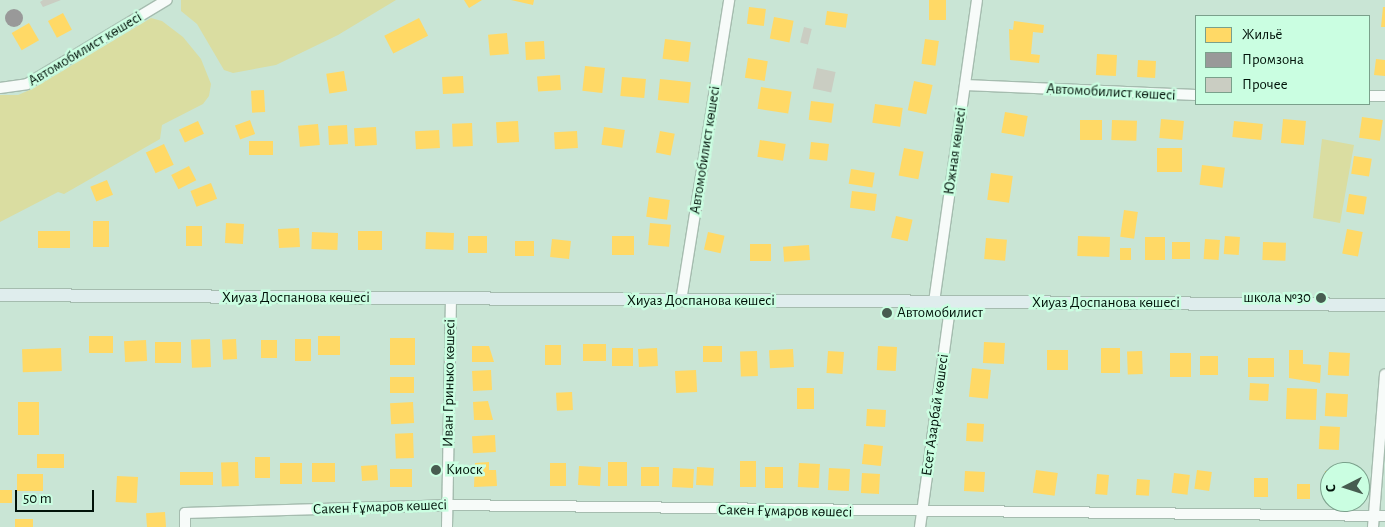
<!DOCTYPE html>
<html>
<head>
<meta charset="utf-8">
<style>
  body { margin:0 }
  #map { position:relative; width:1385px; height:527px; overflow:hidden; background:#c9e5d5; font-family:"Alegreya Sans",sans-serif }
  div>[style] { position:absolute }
  .green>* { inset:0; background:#dadda1 }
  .homes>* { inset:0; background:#ffd966; transform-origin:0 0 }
  .industry>* { inset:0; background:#999 }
  .round { border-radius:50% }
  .building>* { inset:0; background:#cacdc2; transform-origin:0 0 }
  .roads { filter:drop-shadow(1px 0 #a5bcaf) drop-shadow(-1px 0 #a5bcaf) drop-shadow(0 1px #a5bcaf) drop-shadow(0 -1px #a5bcaf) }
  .minor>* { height:10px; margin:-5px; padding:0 5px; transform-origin:5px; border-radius:5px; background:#f7fbf9 }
  .major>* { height:12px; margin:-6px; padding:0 6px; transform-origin:6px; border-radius:6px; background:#dfeded }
  .dots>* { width:14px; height:14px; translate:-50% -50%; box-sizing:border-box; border:2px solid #cafee1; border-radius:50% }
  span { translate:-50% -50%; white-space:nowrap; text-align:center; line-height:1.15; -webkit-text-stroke:5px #cafee1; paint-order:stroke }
  .street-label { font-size:15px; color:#011209 }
  .poi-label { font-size:15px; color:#011209 }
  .right { translate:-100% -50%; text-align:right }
  .left { translate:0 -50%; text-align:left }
  .legend { position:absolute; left:1195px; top:15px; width:175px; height:90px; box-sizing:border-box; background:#cafee1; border:1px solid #7aa08b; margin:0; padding:6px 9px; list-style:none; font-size:15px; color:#011209 }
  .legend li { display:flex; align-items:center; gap:10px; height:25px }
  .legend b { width:25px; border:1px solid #7aa08b }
  .north { position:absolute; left:1320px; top:462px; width:50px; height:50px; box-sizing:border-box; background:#cafee1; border:1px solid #7aa08b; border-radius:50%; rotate:265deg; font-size:14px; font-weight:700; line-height:20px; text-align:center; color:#011209 }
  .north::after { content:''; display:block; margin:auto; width:18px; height:22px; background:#475c50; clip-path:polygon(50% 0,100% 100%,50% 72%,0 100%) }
  .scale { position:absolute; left:15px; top:490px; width:79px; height:22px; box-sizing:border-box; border:2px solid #011209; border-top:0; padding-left:6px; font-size:15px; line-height:18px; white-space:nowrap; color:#011209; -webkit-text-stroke:4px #cafee1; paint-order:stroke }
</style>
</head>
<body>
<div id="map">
  <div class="green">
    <i style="clip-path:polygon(181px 0,396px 0,338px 35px,276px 65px,233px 73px,224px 70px,197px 24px,181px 11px)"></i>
    <i style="clip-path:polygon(151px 18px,162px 21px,183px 37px,201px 59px,211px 84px,209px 96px,203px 104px,162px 125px,160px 139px,64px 194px,58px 192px,0 222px,0 95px,18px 95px,32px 89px)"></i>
    <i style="clip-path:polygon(1322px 139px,1354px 145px,1340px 223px,1313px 218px)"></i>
  </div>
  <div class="homes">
    <i style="clip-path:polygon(464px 0,482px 0,469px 8px)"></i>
    <i style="clip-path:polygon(511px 0,534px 0,533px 5px)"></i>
    <i style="left:929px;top:0;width:17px;height:20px"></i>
    <i style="left:749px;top:7px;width:17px;height:17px;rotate:7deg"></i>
    <i style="clip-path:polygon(1383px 7px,1385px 7px,1385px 27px,1381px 27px)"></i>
    <i style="left:827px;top:11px;width:21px;height:14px;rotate:8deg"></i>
    <i style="left:63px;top:13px;width:19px;height:17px;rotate:62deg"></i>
    <i style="left:774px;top:17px;width:20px;height:22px;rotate:11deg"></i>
    <i style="left:419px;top:18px;width:20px;height:39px;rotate:63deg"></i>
    <i style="clip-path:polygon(1014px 21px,1044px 25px,1043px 33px,1033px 32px,1031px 54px,1040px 55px,1039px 63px,1010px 60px,1009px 29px,1013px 30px)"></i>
    <i style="left:29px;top:23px;width:20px;height:20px;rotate:60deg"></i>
    <i style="left:507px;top:33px;width:21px;height:19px;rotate:85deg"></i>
    <i style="left:665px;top:39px;width:26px;height:20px;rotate:7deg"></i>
    <i style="left:925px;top:39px;width:14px;height:25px;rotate:8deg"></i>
    <i style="left:544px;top:41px;width:18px;height:19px;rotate:87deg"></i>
    <i style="left:1097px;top:54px;width:20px;height:21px;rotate:3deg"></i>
    <i style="left:748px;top:58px;width:20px;height:20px;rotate:9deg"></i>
    <i style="clip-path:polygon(1376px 59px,1385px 60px,1385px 76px,1374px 75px)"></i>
    <i style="left:1138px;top:60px;width:18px;height:17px;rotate:3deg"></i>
    <i style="left:585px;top:66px;width:20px;height:25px;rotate:6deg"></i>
    <i style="left:344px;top:71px;width:20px;height:18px;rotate:81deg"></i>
    <i style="left:560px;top:75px;width:15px;height:23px;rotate:86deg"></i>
    <i style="left:463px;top:76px;width:17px;height:21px;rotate:87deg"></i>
    <i style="left:622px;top:77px;width:24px;height:19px;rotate:5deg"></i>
    <i style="left:660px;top:79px;width:31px;height:21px;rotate:6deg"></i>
    <i style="left:914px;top:81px;width:19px;height:30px;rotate:12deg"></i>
    <i style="left:761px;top:87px;width:31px;height:22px;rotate:9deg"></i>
    <i style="left:264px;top:90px;width:22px;height:13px;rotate:87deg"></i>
    <i style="left:811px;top:101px;width:23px;height:19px;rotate:7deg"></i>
    <i style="left:875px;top:104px;width:28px;height:19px;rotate:8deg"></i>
    <i style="left:1005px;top:112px;width:23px;height:21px;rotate:10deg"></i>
    <i style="left:1362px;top:117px;width:21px;height:21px;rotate:8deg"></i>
    <i style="left:1161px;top:119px;width:23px;height:19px;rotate:5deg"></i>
    <i style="left:1283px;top:119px;width:23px;height:24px;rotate:5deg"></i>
    <i style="left:250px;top:120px;width:15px;height:16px;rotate:70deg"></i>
    <i style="left:1080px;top:120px;width:22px;height:20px"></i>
    <i style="left:1112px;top:120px;width:25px;height:20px;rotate:2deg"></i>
    <i style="left:198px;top:121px;width:14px;height:21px;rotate:65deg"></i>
    <i style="left:518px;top:121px;width:21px;height:22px;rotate:87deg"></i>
    <i style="left:1234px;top:121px;width:29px;height:16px;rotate:6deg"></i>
    <i style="left:472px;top:123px;width:23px;height:20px;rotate:88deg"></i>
    <i style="left:318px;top:124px;width:21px;height:20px;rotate:85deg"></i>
    <i style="left:347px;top:125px;width:19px;height:19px;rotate:87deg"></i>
    <i style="left:376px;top:127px;width:18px;height:22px;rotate:87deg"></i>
    <i style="left:604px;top:127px;width:21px;height:18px;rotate:8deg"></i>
    <i style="left:439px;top:130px;width:18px;height:24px;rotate:87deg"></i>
    <i style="left:577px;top:131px;width:17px;height:23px;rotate:87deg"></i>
    <i style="left:660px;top:131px;width:15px;height:22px;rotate:11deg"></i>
    <i style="left:760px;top:140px;width:26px;height:17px;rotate:9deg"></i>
    <i style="left:249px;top:141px;width:24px;height:14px"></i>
    <i style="left:811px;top:142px;width:18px;height:17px;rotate:6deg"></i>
    <i style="left:164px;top:144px;width:23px;height:20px;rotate:65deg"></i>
    <i style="left:904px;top:148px;width:20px;height:28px;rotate:11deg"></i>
    <i style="left:1157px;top:148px;width:25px;height:24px"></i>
    <i style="left:1354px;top:156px;width:18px;height:18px;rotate:9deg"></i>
    <i style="left:1202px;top:165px;width:23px;height:20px;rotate:7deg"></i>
    <i style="left:189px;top:166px;width:16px;height:20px;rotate:63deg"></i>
    <i style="left:851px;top:169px;width:24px;height:15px;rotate:9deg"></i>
    <i style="left:991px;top:173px;width:22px;height:27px;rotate:8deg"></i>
    <i style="left:107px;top:180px;width:16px;height:18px;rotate:68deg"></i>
    <i style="left:211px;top:183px;width:17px;height:22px;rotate:69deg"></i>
    <i style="left:852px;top:191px;width:25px;height:17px;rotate:7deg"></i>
    <i style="left:1349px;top:194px;width:18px;height:18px;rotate:9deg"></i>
    <i style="left:649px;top:197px;width:21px;height:20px;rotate:8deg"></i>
    <i style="left:1124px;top:210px;width:14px;height:27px;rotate:8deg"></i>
    <i style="left:896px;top:216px;width:17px;height:22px;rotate:13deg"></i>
    <i style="left:93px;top:221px;width:16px;height:26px"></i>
    <i style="left:226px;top:223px;width:18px;height:20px;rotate:3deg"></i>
    <i style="left:650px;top:223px;width:21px;height:22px;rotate:5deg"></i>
    <i style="left:186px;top:226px;width:16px;height:20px"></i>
    <i style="left:299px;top:228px;width:19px;height:21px;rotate:87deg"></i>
    <i style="left:1347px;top:229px;width:16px;height:25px;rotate:11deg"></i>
    <i style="left:38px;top:231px;width:32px;height:17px"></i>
    <i style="left:382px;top:231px;width:19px;height:24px;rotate:90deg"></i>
    <i style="left:312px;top:232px;width:26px;height:17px;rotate:2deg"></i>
    <i style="left:426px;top:232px;width:28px;height:17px;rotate:2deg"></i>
    <i style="left:708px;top:232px;width:17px;height:18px;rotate:13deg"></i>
    <i style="left:468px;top:236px;width:19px;height:17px"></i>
    <i style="left:612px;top:236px;width:22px;height:19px"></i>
    <i style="left:1078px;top:236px;width:32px;height:20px;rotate:2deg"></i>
    <i style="left:1225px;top:236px;width:15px;height:18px;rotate:4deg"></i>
    <i style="left:1145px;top:237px;width:20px;height:23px"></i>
    <i style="left:986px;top:238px;width:21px;height:21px;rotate:5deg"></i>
    <i style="left:552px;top:239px;width:19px;height:18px;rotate:6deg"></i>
    <i style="left:1205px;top:239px;width:15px;height:20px;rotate:4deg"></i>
    <i style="left:515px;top:241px;width:19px;height:15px"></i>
    <i style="left:1172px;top:242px;width:18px;height:17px"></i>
    <i style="left:1263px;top:242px;width:23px;height:18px;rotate:2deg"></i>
    <i style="left:750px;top:244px;width:21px;height:17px"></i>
    <i style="left:809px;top:245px;width:15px;height:26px;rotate:86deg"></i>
    <i style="left:1120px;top:248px;width:11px;height:12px"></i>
    <i style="left:89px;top:336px;width:24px;height:17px"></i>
    <i style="left:318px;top:336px;width:22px;height:19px"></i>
    <i style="left:390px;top:338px;width:25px;height:27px"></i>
    <i style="left:210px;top:339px;width:28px;height:19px;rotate:88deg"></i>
    <i style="left:236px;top:339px;width:20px;height:14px;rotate:87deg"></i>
    <i style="left:295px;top:339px;width:16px;height:22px"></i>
    <i style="left:146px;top:340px;width:21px;height:22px;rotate:87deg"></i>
    <i style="left:261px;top:340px;width:16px;height:18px"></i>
    <i style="left:155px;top:342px;width:26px;height:21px"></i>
    <i style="left:984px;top:342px;width:21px;height:21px;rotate:3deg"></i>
    <i style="left:583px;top:344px;width:23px;height:17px"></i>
    <i style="left:545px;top:345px;width:16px;height:20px"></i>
    <i style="clip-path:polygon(472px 346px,489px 346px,494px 362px,472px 362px)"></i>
    <i style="left:722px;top:346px;width:16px;height:19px;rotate:90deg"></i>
    <i style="left:878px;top:346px;width:19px;height:24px;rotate:3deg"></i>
    <i style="left:61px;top:348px;width:23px;height:39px;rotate:88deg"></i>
    <i style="left:612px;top:348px;width:21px;height:18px"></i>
    <i style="left:657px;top:348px;width:18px;height:19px;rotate:87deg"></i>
    <i style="left:1101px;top:348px;width:19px;height:25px"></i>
    <i style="left:793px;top:349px;width:18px;height:24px;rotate:87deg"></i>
    <i style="left:1047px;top:350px;width:21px;height:20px"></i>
    <i style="clip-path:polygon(1289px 350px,1303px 350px,1303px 364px,1321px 365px,1320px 383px,1289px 378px)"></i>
    <i style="left:757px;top:351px;width:25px;height:17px;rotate:88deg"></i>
    <i style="left:828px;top:351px;width:16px;height:22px;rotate:4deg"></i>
    <i style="left:1142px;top:351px;width:23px;height:15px;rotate:88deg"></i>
    <i style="left:1329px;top:352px;width:21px;height:23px;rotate:3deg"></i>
    <i style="left:1170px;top:353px;width:21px;height:24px"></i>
    <i style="left:1200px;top:356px;width:18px;height:19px"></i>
    <i style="left:1248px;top:358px;width:26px;height:19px"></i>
    <i style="left:972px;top:368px;width:19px;height:29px;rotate:6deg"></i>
    <i style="left:491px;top:370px;width:20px;height:19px;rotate:87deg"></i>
    <i style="left:696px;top:370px;width:22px;height:21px;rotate:87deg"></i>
    <i style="left:390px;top:377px;width:24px;height:16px"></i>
    <i style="left:1250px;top:383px;width:19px;height:17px;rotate:3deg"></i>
    <i style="left:797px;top:388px;width:17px;height:21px"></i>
    <i style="left:1287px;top:388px;width:30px;height:31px;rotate:2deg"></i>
    <i style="left:572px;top:392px;width:18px;height:16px;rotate:87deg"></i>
    <i style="left:1326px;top:393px;width:22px;height:23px;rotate:3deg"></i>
    <i style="clip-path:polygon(488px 401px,493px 420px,474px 420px,473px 402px)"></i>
    <i style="left:18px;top:402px;width:21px;height:33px"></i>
    <i style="left:413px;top:402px;width:21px;height:23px;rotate:87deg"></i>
    <i style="left:867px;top:409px;width:19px;height:17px;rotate:3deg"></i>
    <i style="left:967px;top:423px;width:17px;height:18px;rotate:3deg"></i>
    <i style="left:1320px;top:426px;width:20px;height:23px;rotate:3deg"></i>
    <i style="left:413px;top:433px;width:25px;height:18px;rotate:88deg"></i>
    <i style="left:495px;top:435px;width:17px;height:23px;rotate:87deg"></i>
    <i style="left:864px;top:444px;width:19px;height:20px;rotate:6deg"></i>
    <i style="left:37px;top:454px;width:27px;height:14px"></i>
    <i style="left:255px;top:457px;width:15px;height:21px"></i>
    <i style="left:756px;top:461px;width:26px;height:16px;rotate:90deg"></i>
    <i style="left:238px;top:462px;width:24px;height:17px;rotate:88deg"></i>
    <i style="clip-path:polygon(489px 462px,489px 470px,496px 470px,497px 486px,474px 487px,475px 463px)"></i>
    <i style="left:608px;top:462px;width:19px;height:24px"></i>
    <i style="left:280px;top:463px;width:22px;height:21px"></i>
    <i style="left:335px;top:463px;width:19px;height:23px;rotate:90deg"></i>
    <i style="left:550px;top:463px;width:16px;height:23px"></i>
    <i style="left:799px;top:463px;width:21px;height:24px;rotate:3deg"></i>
    <i style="left:377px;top:465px;width:15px;height:16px;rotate:86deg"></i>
    <i style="left:579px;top:466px;width:22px;height:19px;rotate:3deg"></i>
    <i style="left:641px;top:467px;width:18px;height:19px"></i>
    <i style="left:697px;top:467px;width:17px;height:18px;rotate:3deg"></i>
    <i style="left:783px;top:467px;width:21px;height:18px;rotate:90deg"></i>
    <i style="left:673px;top:468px;width:21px;height:19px;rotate:3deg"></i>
    <i style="left:829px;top:468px;width:21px;height:22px;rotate:3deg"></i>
    <i style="left:390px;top:469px;width:22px;height:18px"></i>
    <i style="left:1036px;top:470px;width:22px;height:23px;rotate:8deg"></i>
    <i style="left:1197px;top:470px;width:15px;height:19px;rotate:8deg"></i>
    <i style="left:965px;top:471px;width:20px;height:20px;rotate:3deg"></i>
    <i style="clip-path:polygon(1325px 471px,1330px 471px,1330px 494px,1324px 494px)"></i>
    <i style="left:213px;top:472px;width:13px;height:33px;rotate:90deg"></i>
    <i style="left:862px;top:473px;width:18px;height:20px;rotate:3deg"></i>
    <i style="left:1174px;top:473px;width:16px;height:20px;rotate:7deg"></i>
    <i style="left:17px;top:474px;width:26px;height:17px"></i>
    <i style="left:1097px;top:474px;width:12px;height:20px;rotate:5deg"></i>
    <i style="left:117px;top:476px;width:21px;height:26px;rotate:3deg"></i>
    <i style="left:1254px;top:478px;width:14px;height:19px"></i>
    <i style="left:1137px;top:479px;width:13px;height:16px;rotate:4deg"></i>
    <i style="left:1297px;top:484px;width:13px;height:15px"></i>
    <i style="left:0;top:490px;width:12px;height:13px"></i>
    <i style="left:165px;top:512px;width:15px;height:19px;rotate:86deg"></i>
    <i style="left:15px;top:519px;width:18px;height:8px"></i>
  </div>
  <div class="industry">
    <i class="round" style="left:5px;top:9px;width:18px;height:18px"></i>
  </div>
  <div class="building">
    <i style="clip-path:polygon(61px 0,43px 7px,40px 2px,43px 0)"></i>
    <i style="left:804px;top:27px;width:8px;height:16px;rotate:14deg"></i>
    <i style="left:817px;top:68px;width:19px;height:21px;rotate:12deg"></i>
  </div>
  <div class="roads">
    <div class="minor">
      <i style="left:965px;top:85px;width:231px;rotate:2.5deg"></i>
      <i style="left:0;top:88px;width:27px;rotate:-8deg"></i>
      <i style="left:27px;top:84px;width:163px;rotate:-31deg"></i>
      <i style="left:1369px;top:96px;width:16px"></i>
      <i style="left:681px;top:301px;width:305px;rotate:-80.9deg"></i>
      <i style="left:934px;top:302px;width:305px;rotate:-81.9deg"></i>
      <i style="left:185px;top:527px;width:14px;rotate:-90deg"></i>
      <i style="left:185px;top:513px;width:262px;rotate:-1.7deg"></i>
      <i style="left:447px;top:505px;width:938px;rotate:0.67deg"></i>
      <i style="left:447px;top:527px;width:228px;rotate:-89deg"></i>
      <i style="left:920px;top:527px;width:227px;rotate:-82.2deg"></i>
      <i style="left:1373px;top:527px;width:153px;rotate:-85.5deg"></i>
    </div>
    <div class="major">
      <i style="left:0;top:295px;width:1385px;rotate:0.41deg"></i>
    </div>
  </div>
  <div class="dots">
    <i style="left:1321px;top:298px;background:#475c50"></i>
    <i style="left:887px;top:313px;background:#475c50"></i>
    <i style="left:436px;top:470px;background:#475c50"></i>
  </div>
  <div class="street-label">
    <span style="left:85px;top:49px;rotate:-31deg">Автомобилист көшесі</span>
    <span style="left:1111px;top:92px;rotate:3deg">Автомобилист көшесі</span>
    <span style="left:705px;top:150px;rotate:-81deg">Автомобилист көшесі</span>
    <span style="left:955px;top:151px;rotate:-82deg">Южная көшесі</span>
    <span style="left:296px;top:298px">Хиуаз Доспанова көшесі</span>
    <span style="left:701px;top:301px">Хиуаз Доспанова көшесі</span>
    <span style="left:1106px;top:303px">Хиуаз Доспанова көшесі</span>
    <span style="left:449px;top:383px;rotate:-89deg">Иван Гринько көшесі</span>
    <span style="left:935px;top:415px;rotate:-82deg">Есет Азарбай көшесі</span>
    <span style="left:380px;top:507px;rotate:-2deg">Сакен Ғұмаров көшесі</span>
    <span style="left:785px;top:511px;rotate:1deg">Сакен Ғұмаров көшесі</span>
  </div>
  <div class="poi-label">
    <span class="right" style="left:1311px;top:298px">школа №30</span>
    <span class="left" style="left:897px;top:313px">Автомобилист</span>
    <span class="left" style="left:446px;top:470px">Киоск</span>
  </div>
  <ul class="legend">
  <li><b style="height:14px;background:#ffd966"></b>Жильё</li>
  <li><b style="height:14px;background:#999"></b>Промзона</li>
  <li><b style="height:14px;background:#cacdc2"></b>Прочее</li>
  </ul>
  <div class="north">С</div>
  <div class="scale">50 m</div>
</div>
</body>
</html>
